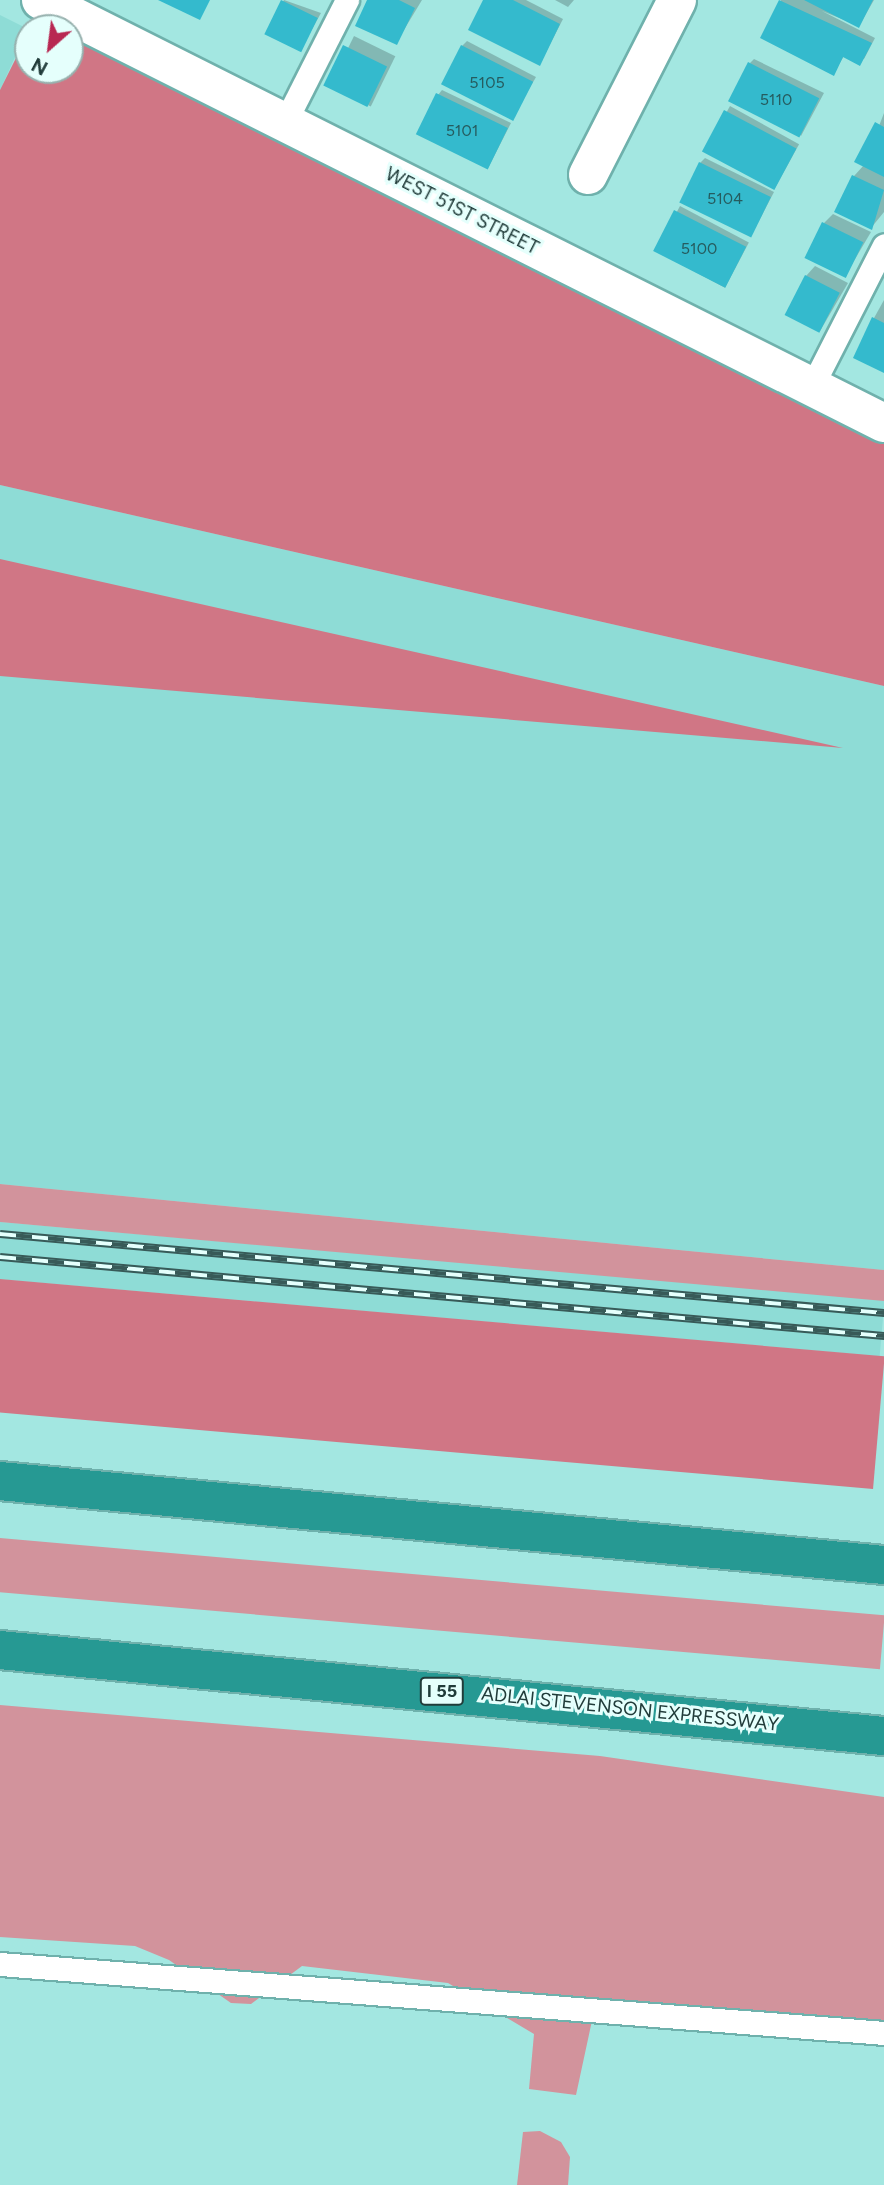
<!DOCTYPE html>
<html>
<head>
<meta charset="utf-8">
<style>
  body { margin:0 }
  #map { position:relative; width:884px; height:2185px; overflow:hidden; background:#a3e7e1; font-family:Figtree,sans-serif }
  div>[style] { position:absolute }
  .built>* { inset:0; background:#8edcd6; transform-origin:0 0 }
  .green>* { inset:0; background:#d2939c; transform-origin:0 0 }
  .forest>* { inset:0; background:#d07685; transform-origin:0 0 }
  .shadow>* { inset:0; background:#0003; transform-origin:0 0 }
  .building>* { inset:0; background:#34bacd; transform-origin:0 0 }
  .roads { filter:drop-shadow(2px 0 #6fb1ac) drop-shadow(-2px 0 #6fb1ac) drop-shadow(0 2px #6fb1ac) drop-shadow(0 -2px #6fb1ac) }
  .lane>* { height:23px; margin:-11.5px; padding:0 11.5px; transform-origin:11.5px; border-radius:11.5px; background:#fff }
  .street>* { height:38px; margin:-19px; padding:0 19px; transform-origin:19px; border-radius:19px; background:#fff }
  .highway>* { height:38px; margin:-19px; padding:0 19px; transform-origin:19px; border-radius:19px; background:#269993 }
  .rail>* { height:8px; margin-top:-4px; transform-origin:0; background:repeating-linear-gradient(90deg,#e5fffc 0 16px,#385a58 0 32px); box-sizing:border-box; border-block:2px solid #385a58 }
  span { translate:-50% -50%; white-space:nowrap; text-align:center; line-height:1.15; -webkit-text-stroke:6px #e5fffc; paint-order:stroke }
  .number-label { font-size:16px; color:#265c5f }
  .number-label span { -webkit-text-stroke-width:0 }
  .shield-label span { padding:2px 5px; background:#e5fffc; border:2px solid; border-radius:5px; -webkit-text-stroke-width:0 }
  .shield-label { font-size:18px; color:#213c3a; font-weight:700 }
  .street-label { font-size:19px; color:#213c3a }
  .north { position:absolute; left:14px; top:14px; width:70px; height:70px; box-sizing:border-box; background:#e5fffc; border:2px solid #97b1ae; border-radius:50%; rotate:208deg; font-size:19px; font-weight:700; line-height:28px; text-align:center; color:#213c3a }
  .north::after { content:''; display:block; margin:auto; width:24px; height:32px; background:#b82852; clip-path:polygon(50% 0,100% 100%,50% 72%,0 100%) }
</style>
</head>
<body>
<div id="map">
  <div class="built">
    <i style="clip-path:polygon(0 15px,28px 29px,0 90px)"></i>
    <i style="clip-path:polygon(0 485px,884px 686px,884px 1270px,0 1184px)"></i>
    <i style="left:0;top:1222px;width:888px;height:57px;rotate:5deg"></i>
  </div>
  <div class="green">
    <i style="clip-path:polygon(0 1184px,884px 1270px,884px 1301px,0 1222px)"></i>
    <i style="left:0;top:1538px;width:888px;height:54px;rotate:5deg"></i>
    <i style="clip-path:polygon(0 1705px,600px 1756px,884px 1797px,884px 2026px,596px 2002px,576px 2095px,529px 2089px,534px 2034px,448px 1983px,302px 1966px,251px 2004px,231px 2003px,169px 1960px,135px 1946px,0 1937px)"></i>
    <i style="clip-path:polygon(540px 2131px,561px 2142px,570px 2157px,568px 2185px,517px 2185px,523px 2132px)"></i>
  </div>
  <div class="forest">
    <i style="clip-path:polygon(28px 34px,28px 70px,70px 70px,70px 41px,98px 49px,884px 434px,884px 686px,0 485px,0 90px)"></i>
    <i style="clip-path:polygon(0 559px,843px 748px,0 676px)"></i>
    <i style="left:0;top:1279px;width:888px;height:133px;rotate:5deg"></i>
  </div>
  <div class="shadow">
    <i style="clip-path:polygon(284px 0,321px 13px,300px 51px,266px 33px)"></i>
    <i style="clip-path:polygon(369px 0,422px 0,396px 43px)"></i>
    <i style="clip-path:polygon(485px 0,526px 0,563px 19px,540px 64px)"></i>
    <i style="clip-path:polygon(555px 0,574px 0,568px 7px)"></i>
    <i style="clip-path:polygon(781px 0,874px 0,859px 26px,822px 11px,875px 38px,864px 59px,844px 56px,833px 74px,762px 37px)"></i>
    <i style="left:354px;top:36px;width:46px;height:56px;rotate:26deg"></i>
    <i style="clip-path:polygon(467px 41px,536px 77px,512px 119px,462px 46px)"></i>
    <i style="clip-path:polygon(754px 59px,824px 93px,801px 136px,750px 63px)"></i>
    <i style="clip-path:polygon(442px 90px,511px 123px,488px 168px,438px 95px)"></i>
    <i style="left:730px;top:106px;width:79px;height:51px;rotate:29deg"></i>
    <i style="clip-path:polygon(884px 113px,884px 212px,871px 228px,854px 176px,864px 165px)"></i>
    <i style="clip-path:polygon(705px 158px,774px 192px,751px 236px,700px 163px)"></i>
    <i style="left:680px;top:206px;width:78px;height:51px;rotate:28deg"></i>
    <i style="clip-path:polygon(833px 214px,871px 232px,845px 276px,824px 223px)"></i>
    <i style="clip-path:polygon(815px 266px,848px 283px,820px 331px,806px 276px)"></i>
    <i style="clip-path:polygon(884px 300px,884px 371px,874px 318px)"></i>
  </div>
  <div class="building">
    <i style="clip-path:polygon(158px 0,210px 0,200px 20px)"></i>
    <i style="left:281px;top:0;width:41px;height:38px;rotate:26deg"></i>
    <i style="clip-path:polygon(367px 0,399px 0,415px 8px,397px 45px,355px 26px)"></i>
    <i style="clip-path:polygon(483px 0,513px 0,560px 24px,540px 66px,468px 30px)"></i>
    <i style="clip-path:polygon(779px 0,872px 43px,860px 66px,843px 57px,834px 76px,760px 38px)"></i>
    <i style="clip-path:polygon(804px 0,873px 0,859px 28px)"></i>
    <i style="left:343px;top:45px;width:49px;height:45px;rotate:26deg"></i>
    <i style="left:461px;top:45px;width:81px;height:44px;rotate:27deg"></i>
    <i style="left:748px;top:62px;width:80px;height:44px;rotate:27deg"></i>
    <i style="left:436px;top:93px;width:80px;height:46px;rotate:26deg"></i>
    <i style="left:724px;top:110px;width:82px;height:47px;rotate:28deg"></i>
    <i style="clip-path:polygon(875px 122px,884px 127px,884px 177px,854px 162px)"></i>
    <i style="left:699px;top:162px;width:80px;height:45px;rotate:26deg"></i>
    <i style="clip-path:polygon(852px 175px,884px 190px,872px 230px,834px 212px)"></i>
    <i style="left:674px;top:210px;width:81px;height:46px;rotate:27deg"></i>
    <i style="left:822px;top:222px;width:46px;height:40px;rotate:26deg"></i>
    <i style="left:805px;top:275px;width:39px;height:45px;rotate:27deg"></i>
    <i style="clip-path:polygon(872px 317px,884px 323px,884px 373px,853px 358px)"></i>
  </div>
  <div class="roads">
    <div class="lane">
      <i style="left:285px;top:122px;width:137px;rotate:-63.1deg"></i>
      <i style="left:812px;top:386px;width:158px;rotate:-62.9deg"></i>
      <i style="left:0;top:1964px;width:887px;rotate:4.46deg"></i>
    </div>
    <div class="street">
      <i style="left:41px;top:0;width:943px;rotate:26.65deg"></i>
      <i style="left:588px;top:175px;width:196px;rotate:-63deg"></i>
    </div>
    <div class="highway">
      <i style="left:0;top:1481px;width:888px;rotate:5.43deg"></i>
      <i style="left:0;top:1650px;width:888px;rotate:5.56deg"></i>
    </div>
  </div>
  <div class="rail">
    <i style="left:0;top:1234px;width:888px;rotate:5.11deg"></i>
    <i style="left:0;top:1257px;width:888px;rotate:5.11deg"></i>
  </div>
  <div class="number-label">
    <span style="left:487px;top:83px">5105</span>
    <span style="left:776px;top:100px">5110</span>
    <span style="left:462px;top:131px">5101</span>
    <span style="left:725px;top:199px">5104</span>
    <span style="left:699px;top:249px">5100</span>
  </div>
  <div class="shield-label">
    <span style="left:442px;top:1691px">I 55</span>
  </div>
  <div class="street-label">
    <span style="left:462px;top:211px;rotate:27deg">WEST 51ST STREET</span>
    <span style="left:630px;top:1709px;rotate:6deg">ADLAI STEVENSON EXPRESSWAY</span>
  </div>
  <div class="north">N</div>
</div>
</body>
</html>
